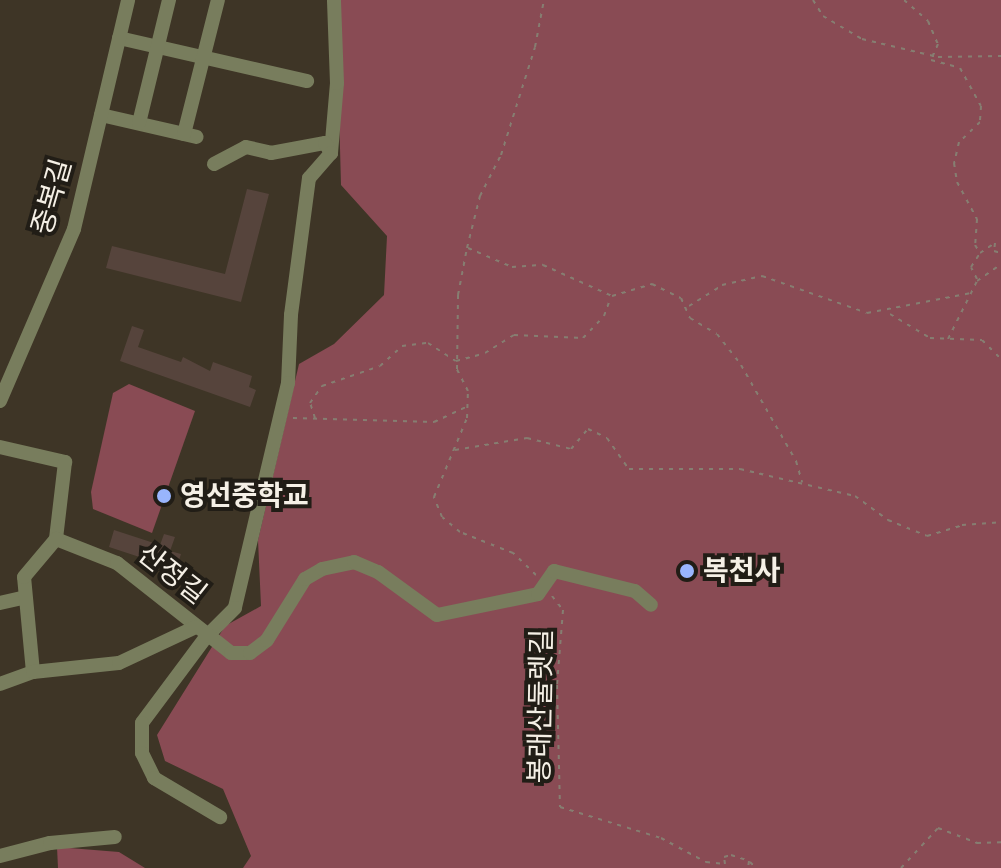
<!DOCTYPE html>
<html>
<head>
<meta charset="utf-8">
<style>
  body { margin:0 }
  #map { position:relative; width:1001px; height:868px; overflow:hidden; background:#3e3526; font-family:"DejaVu Sans","Noto Sans KR",sans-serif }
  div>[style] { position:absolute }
  .green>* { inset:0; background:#894b54 }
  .building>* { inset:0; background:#56443c }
  .path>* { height:2px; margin-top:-1px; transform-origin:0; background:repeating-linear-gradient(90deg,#867e71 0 4px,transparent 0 10px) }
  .minor>* { height:14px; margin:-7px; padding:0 7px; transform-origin:7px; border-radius:7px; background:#787d5d }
  .dots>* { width:22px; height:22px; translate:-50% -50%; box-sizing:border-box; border:4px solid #211d16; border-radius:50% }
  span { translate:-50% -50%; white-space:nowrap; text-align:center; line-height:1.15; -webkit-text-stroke:8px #211d16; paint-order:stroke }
  .street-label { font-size:28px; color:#f5f0e6 }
  .poi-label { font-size:28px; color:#f5f0e6; font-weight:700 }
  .left { translate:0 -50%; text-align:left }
</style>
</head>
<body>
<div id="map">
  <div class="green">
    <i style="clip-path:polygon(336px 0,1001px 0,1001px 868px,243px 868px,251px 856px,223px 789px,165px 761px,157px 735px,225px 626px,261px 606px,258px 540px,299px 364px,334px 344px,384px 295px,387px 236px,341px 185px)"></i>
    <i style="clip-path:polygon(129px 384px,195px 411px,152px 533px,93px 509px,91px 492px,113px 393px)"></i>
    <i style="clip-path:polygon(57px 847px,119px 852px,145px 868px,58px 868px)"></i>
  </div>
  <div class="building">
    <i style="clip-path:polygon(247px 189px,269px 194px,241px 302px,106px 268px,112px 246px,225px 274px)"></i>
    <i style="clip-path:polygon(132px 326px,144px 330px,138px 347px,181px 362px,183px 357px,210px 371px,213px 362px,252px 376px,249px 387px,256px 390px,250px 407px,120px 361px)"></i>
    <i style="clip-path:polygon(114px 530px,160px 545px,164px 534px,175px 537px,170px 551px,181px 554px,176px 569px,109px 547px)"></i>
  </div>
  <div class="path">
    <i style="left:813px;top:0;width:19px;rotate:58deg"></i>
    <i style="left:823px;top:16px;width:45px;rotate:30.5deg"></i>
    <i style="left:862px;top:39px;width:78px;rotate:13.3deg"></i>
    <i style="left:938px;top:57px;width:63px;rotate:-0.9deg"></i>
    <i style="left:904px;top:0;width:32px;rotate:41deg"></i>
    <i style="left:928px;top:21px;width:25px;rotate:67deg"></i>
    <i style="left:938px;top:44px;width:17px;rotate:114deg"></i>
    <i style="left:931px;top:60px;width:30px;rotate:15deg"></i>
    <i style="left:960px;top:68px;width:43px;rotate:61.1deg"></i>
    <i style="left:981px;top:106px;width:16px;rotate:94deg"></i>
    <i style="left:980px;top:122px;width:29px;rotate:136deg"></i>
    <i style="left:959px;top:142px;width:22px;rotate:103deg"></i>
    <i style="left:954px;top:163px;width:19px;rotate:81deg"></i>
    <i style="left:957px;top:182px;width:42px;rotate:61.6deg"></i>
    <i style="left:977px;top:219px;width:26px;rotate:94deg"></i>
    <i style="left:975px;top:245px;width:9px;rotate:58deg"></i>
    <i style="left:468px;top:248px;width:48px;rotate:23.4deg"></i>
    <i style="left:512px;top:267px;width:31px;rotate:-4deg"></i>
    <i style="left:543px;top:265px;width:76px;rotate:24.2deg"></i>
    <i style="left:612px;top:296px;width:42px;rotate:-16.7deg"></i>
    <i style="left:652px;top:284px;width:32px;rotate:26deg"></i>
    <i style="left:681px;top:298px;width:22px;rotate:66deg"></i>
    <i style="left:690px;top:318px;width:31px;rotate:31deg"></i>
    <i style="left:717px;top:334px;width:39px;rotate:52deg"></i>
    <i style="left:741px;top:365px;width:111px;rotate:60.2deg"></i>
    <i style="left:796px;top:461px;width:22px;rotate:74deg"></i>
    <i style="left:977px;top:279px;width:13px;rotate:-117deg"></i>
    <i style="left:971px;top:267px;width:17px;rotate:-57deg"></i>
    <i style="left:980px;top:253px;width:18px;rotate:-34deg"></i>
    <i style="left:995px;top:243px;width:8px;rotate:97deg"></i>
    <i style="left:994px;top:251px;width:7px;rotate:16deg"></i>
    <i style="left:689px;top:306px;width:39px;rotate:-32deg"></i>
    <i style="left:722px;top:285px;width:41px;rotate:-12.7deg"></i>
    <i style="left:762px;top:276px;width:111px;rotate:19.4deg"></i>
    <i style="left:867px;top:313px;width:106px;rotate:-10.9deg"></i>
    <i style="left:890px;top:314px;width:47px;rotate:31deg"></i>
    <i style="left:930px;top:338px;width:52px;rotate:2.2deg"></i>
    <i style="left:982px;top:340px;width:27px;rotate:45deg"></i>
    <i style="left:948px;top:339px;width:65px;rotate:-63.4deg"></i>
    <i style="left:977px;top:281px;width:29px;rotate:-35deg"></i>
    <i style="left:293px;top:418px;width:141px;rotate:1.6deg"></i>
    <i style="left:434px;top:422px;width:35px;rotate:-25deg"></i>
    <i style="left:315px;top:418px;width:16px;rotate:-108deg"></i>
    <i style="left:310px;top:403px;width:21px;rotate:-55deg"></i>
    <i style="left:322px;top:386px;width:61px;rotate:-19deg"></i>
    <i style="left:380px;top:366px;width:30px;rotate:-42deg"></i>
    <i style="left:402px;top:346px;width:26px;rotate:-7deg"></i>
    <i style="left:428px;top:343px;width:33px;rotate:33deg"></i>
    <i style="left:456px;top:361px;width:30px;rotate:-15deg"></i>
    <i style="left:485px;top:353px;width:34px;rotate:-32deg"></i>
    <i style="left:514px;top:335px;width:69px;rotate:2.5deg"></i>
    <i style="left:583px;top:338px;width:30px;rotate:-46deg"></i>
    <i style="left:604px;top:316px;width:20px;rotate:-70deg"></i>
    <i style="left:455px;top:450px;width:73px;rotate:-9.5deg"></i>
    <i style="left:527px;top:438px;width:45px;rotate:14deg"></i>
    <i style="left:571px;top:449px;width:26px;rotate:-50deg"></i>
    <i style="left:588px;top:429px;width:21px;rotate:25deg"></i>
    <i style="left:607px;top:438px;width:38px;rotate:55deg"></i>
    <i style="left:629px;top:469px;width:111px"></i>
    <i style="left:740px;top:469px;width:118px;rotate:13.2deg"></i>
    <i style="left:855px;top:496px;width:41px;rotate:36deg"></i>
    <i style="left:888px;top:520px;width:42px;rotate:22.3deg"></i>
    <i style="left:927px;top:536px;width:37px;rotate:-17deg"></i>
    <i style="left:962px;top:525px;width:39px;rotate:-4deg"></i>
    <i style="left:536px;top:575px;width:32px;rotate:-136deg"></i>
    <i style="left:513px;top:553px;width:57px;rotate:-158.4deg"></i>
    <i style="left:460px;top:532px;width:23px;rotate:-140deg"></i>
    <i style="left:442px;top:517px;width:22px;rotate:-112deg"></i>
    <i style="left:434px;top:497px;width:86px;rotate:-67.3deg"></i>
    <i style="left:467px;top:418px;width:27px;rotate:-88deg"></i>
    <i style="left:468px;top:391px;width:25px;rotate:-117deg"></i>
    <i style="left:457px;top:369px;width:74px;rotate:-89.2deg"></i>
    <i style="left:458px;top:295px;width:48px;rotate:-79.2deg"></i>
    <i style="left:467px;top:248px;width:54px;rotate:-76deg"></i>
    <i style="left:480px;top:196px;width:46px;rotate:-62.9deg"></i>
    <i style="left:501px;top:155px;width:113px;rotate:-72.5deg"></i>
    <i style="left:535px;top:47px;width:48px;rotate:-79.2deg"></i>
    <i style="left:552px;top:596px;width:18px;rotate:52deg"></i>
    <i style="left:563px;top:610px;width:75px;rotate:94.6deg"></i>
    <i style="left:557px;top:685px;width:122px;rotate:88.6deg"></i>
    <i style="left:560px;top:807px;width:106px;rotate:17.1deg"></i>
    <i style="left:661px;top:838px;width:51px;rotate:28.1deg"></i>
    <i style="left:706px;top:862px;width:19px;rotate:6deg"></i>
    <i style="left:725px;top:864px;width:7px;rotate:-98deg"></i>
    <i style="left:724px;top:857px;width:7px;rotate:-16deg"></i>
    <i style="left:731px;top:855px;width:19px;rotate:18deg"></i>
    <i style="left:749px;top:861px;width:7px;rotate:98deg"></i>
    <i style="left:750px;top:862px;width:8px;rotate:45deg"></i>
    <i style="left:901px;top:868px;width:54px;rotate:-47.2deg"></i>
    <i style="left:938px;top:828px;width:42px;rotate:21deg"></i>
    <i style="left:977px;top:843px;width:24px;rotate:-2deg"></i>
  </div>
  <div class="minor">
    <i style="left:119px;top:38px;width:193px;rotate:12.9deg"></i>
    <i style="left:101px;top:115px;width:98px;rotate:12.9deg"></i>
    <i style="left:139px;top:123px;width:127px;rotate:-76.3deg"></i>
    <i style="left:184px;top:134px;width:138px;rotate:-75.8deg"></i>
    <i style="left:331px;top:153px;width:70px;rotate:-85.1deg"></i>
    <i style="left:337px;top:83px;width:83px;rotate:-92.1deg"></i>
    <i style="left:214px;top:164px;width:36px;rotate:-28deg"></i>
    <i style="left:246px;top:147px;width:26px;rotate:13deg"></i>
    <i style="left:271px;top:153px;width:55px;rotate:-10.5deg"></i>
    <i style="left:325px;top:143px;width:12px;rotate:59deg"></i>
    <i style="left:331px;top:153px;width:33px;rotate:131deg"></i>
    <i style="left:309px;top:178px;width:138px;rotate:97.5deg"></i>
    <i style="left:291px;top:315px;width:68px;rotate:92.5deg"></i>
    <i style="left:288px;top:383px;width:231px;rotate:103.3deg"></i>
    <i style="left:235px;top:608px;width:41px;rotate:135deg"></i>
    <i style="left:206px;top:637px;width:107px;rotate:126.7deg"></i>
    <i style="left:142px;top:723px;width:30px;rotate:90deg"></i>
    <i style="left:142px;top:753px;width:28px;rotate:64deg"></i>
    <i style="left:154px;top:778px;width:77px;rotate:30.6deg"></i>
    <i style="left:0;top:401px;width:187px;rotate:-66.7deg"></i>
    <i style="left:74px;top:229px;width:235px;rotate:-76.7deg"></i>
    <i style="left:0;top:447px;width:67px;rotate:13deg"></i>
    <i style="left:65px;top:462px;width:78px;rotate:96.7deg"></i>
    <i style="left:56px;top:539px;width:66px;rotate:21.5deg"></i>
    <i style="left:117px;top:563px;width:145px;rotate:38.3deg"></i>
    <i style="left:231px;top:653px;width:19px"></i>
    <i style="left:250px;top:653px;width:21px;rotate:-37deg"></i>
    <i style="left:267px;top:640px;width:72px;rotate:-58.1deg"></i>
    <i style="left:305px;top:579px;width:20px;rotate:-30deg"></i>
    <i style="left:322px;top:569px;width:33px;rotate:-12deg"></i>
    <i style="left:354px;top:562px;width:26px;rotate:23deg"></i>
    <i style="left:378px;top:572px;width:73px;rotate:36.1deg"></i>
    <i style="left:437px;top:615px;width:103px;rotate:-11.7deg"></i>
    <i style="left:538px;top:594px;width:28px;rotate:-55deg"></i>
    <i style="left:554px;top:571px;width:83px;rotate:13.9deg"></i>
    <i style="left:635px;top:591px;width:21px;rotate:41deg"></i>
    <i style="left:0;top:603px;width:23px;rotate:-13deg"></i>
    <i style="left:33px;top:672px;width:95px;rotate:-95.4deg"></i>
    <i style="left:24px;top:577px;width:50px;rotate:-49.9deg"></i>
    <i style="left:0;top:684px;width:35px;rotate:-20deg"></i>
    <i style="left:33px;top:672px;width:86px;rotate:-6deg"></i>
    <i style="left:119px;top:663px;width:85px;rotate:-25.1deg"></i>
    <i style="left:0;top:856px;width:52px;rotate:-14.6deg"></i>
    <i style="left:50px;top:843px;width:65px;rotate:-5.3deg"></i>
  </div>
  <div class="dots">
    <i style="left:164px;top:496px;background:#99b5fd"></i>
    <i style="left:687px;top:571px;background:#99b5fd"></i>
  </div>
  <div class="street-label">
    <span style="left:52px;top:197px;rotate:-74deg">중복길</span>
    <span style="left:172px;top:574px;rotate:38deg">산정길</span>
    <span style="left:541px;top:706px;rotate:-89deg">봉래산둘렛길</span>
  </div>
  <div class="poi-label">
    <span class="left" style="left:180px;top:496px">영선중학교</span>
    <span class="left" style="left:703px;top:571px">복천사</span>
  </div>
</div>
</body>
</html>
